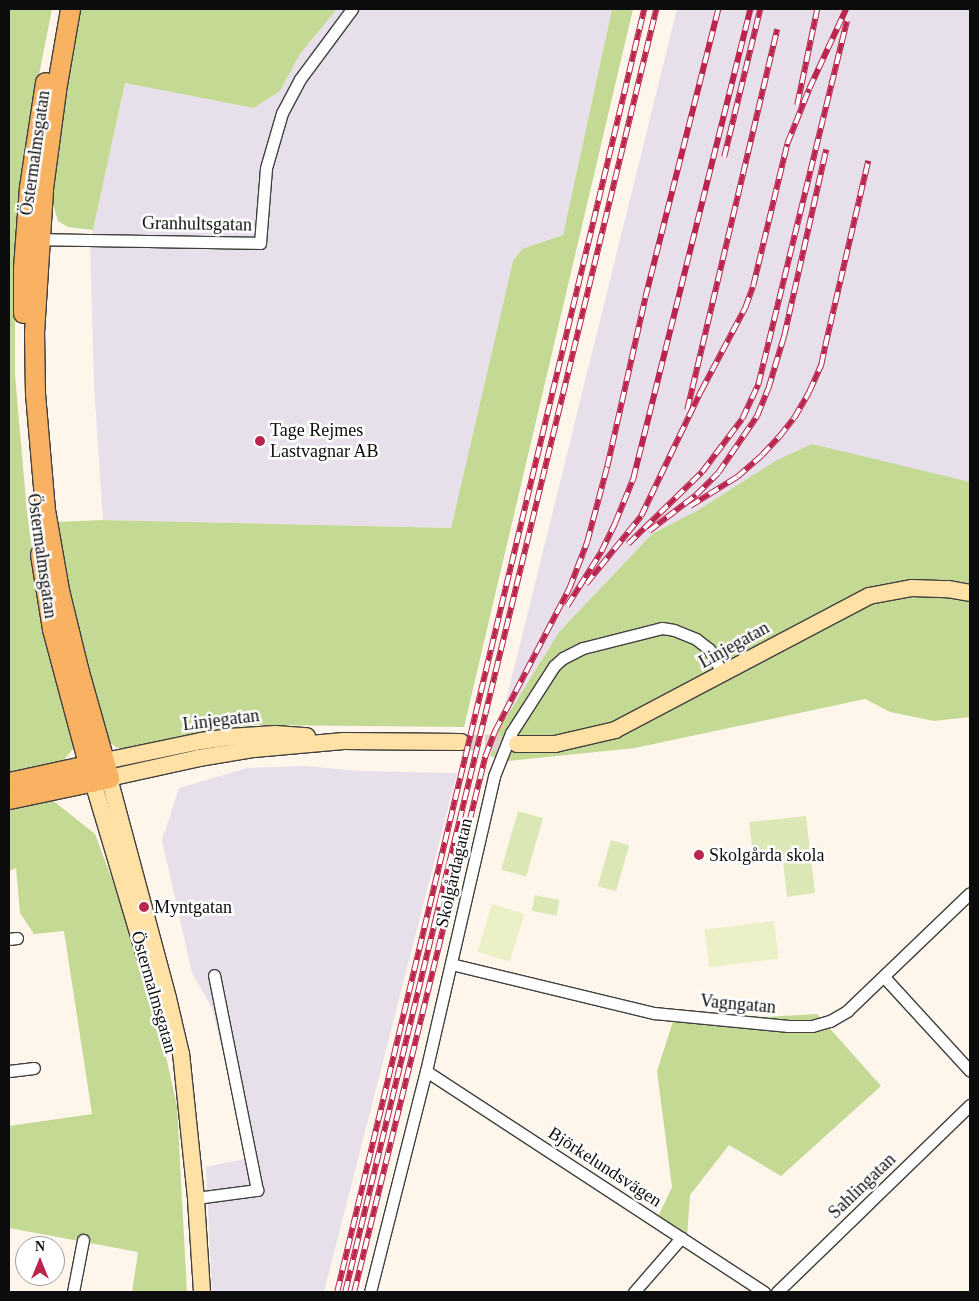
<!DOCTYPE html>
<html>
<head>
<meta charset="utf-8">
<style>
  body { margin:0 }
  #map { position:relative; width:979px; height:1301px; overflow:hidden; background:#fff6eb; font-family:Georgia,serif }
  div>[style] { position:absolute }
  .industrial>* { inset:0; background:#e7e0eb }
  .green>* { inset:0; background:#dbe8b5; transform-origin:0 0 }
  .forest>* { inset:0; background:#c3d994 }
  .pitch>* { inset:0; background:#ebf0c7; transform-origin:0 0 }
  .secondary-tunnel>* { height:16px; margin-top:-8px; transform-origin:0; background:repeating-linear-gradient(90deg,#dbd3ca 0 16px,transparent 0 24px) }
  .roads { filter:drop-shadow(1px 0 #3f3f3f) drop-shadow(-1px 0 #3f3f3f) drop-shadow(0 1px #3f3f3f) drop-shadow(0 -1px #3f3f3f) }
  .street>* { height:11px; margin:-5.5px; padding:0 5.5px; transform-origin:5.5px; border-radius:5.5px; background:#fff }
  .secondary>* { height:16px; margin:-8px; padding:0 8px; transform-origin:8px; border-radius:8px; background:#ffe1a6 }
  .primary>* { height:19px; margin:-9.5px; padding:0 9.5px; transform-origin:9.5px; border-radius:9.5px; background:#f8b261 }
  .rail>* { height:5.5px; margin-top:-2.75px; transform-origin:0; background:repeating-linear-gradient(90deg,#fff 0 11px,#bb254d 0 22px); box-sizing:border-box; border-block:1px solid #bb254d }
  .dots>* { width:14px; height:14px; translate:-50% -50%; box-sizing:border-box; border:2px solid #fff; border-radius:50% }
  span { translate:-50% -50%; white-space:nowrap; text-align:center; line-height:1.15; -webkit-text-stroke:5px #fff; paint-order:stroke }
  .street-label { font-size:18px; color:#0c0c0c }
  .poi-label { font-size:18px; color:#0c0c0c }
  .left { translate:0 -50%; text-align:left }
  .frame { position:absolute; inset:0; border:10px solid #0c0c0c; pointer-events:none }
  .north { position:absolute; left:15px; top:1236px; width:50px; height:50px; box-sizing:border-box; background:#fff; border:1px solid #9e9e9e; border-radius:50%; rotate:0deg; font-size:14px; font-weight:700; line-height:20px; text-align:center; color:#0c0c0c }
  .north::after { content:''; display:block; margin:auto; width:18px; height:22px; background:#bb254d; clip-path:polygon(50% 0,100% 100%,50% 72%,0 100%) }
</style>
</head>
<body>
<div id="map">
  <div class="industrial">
    <i style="clip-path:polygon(337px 9px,612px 9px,563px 235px,522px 249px,513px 261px,451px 528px,103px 520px,94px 386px,90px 244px,125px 83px,254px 108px,280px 91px,300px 54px)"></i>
    <i style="clip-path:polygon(677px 9px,970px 9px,970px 482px,700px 509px,652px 534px,559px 632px,499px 729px)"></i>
    <i style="clip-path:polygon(306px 766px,360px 771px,457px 773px,324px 1292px,212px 1292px,206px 1167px,248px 1158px,212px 1008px,192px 973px,162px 840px,179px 788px,247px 768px)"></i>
  </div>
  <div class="green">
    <i style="left:518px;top:811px;width:26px;height:61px;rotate:16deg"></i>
    <i style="clip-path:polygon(806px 816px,815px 893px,787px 897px,782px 851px,753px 854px,749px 822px)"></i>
    <i style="left:611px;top:840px;width:19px;height:48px;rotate:16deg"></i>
    <i style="left:535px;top:895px;width:25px;height:16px;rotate:12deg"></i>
  </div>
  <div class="forest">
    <i style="clip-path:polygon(9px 9px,52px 9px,37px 85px,15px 292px,15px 374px,27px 512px,36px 577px,74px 738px,73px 749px,64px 760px,9px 776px)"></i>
    <i style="clip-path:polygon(76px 9px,337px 9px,300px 54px,280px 91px,254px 108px,125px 83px,93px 230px,68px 227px,58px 221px,53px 205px,52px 188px)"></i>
    <i style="clip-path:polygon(612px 9px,633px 9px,464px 727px,255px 725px,212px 730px,141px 747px,125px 750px,116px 747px,109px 742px,104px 732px,54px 522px,103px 520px,451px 528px,513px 261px,522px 249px,563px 235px)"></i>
    <i style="clip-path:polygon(812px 444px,970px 482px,970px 717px,934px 721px,890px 712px,865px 699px,635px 748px,508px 761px,490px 756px,499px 729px,559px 632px,652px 534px,700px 509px,777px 460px)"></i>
    <i style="clip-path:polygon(51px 799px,95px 834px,133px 935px,154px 1003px,177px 1106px,187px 1292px,132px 1292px,138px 1252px,9px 1228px,9px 1126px,92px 1114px,64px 931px,34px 934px,20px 913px,16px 868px,9px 871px,9px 809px)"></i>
    <i style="clip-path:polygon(677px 1009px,765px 1017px,817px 1014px,881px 1086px,781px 1176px,729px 1145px,690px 1195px,687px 1238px,657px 1219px,672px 1187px,657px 1071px)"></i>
  </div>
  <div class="pitch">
    <i style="left:492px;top:904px;width:34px;height:50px;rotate:17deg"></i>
    <i style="left:774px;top:921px;width:38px;height:70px;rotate:83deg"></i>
  </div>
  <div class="secondary-tunnel">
    <i style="left:461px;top:742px;width:56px;rotate:2deg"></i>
  </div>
  <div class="roads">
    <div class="street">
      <i style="left:35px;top:239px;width:225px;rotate:1deg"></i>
      <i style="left:260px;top:243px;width:75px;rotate:-85.4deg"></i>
      <i style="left:266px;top:168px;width:57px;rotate:-73.8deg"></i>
      <i style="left:282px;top:113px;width:38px;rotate:-62deg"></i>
      <i style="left:300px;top:79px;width:87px;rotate:-53.4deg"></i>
      <i style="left:9px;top:939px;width:8px;rotate:-7deg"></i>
      <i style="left:451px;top:964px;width:209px;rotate:13.6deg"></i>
      <i style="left:654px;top:1013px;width:135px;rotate:5.5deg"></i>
      <i style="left:788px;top:1026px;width:24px"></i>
      <i style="left:812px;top:1026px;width:19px;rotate:-16deg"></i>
      <i style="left:830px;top:1021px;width:20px;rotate:-30deg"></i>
      <i style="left:847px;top:1011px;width:170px;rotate:-43.8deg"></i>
      <i style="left:884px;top:977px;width:127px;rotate:47.5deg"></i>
      <i style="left:9px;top:1071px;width:25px;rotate:-7deg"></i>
      <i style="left:426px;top:1071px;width:404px;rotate:33.2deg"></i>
      <i style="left:196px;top:1198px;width:62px;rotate:-7.5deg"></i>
      <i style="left:257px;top:1190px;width:219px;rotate:-101.3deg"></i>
      <i style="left:73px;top:1292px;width:53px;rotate:-79.1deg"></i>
      <i style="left:370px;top:1292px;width:228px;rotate:-75.8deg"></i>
      <i style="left:426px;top:1071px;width:303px;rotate:-77deg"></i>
      <i style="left:494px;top:776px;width:46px;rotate:-68.4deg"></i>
      <i style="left:511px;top:733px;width:80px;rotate:-57.3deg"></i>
      <i style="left:554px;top:666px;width:12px;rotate:-42deg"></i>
      <i style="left:563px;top:658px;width:22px;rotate:-27deg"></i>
      <i style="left:583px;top:648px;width:81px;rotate:-14.2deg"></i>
      <i style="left:662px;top:628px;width:12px;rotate:9deg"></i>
      <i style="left:674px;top:630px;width:24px;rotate:22deg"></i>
      <i style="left:696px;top:639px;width:16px;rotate:38deg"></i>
      <i style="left:709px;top:649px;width:29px;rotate:61deg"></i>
      <i style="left:634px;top:1292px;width:72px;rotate:-49deg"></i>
      <i style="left:777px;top:1292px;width:269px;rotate:-44.1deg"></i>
    </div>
    <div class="secondary">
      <i style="left:517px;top:744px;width:38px"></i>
      <i style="left:555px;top:744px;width:62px;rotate:-13.1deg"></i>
      <i style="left:615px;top:730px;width:287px;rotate:-27.8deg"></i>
      <i style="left:869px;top:596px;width:44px;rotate:-10.5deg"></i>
      <i style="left:912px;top:588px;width:36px;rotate:2deg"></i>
      <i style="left:948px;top:589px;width:22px;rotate:10deg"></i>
      <i style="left:105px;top:761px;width:98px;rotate:-11.8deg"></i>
      <i style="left:201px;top:741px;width:28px;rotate:-8deg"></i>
      <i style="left:229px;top:737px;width:46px;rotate:-3.7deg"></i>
      <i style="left:275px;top:734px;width:32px;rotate:4deg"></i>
      <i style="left:93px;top:782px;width:220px;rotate:73.4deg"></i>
      <i style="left:202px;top:1292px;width:94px;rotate:-93.7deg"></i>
      <i style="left:196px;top:1198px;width:145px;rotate:-95.9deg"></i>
      <i style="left:181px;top:1054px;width:57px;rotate:-103.1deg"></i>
      <i style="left:168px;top:998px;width:228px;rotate:-105deg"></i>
      <i style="left:109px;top:778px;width:92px;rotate:-12.5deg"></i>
      <i style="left:199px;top:758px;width:56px;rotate:-9.3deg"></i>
      <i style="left:254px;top:749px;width:90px;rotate:-5.1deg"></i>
      <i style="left:344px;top:741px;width:117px;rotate:0.5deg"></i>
    </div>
    <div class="primary">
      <i style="left:23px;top:313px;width:45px;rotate:-90deg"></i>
      <i style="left:23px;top:268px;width:81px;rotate:-85.8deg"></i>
      <i style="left:29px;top:187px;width:106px;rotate:-81.3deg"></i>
      <i style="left:40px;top:554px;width:76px;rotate:80.9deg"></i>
      <i style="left:52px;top:629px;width:158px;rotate:75deg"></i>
      <i style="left:9px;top:782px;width:94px;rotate:-12.3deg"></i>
      <i style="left:9px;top:799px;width:102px;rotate:-11.9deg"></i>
      <i style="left:109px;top:778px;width:110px;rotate:-105.8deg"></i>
      <i style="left:79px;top:672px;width:84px;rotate:-103.7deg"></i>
      <i style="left:59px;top:590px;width:81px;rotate:-99.9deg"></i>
      <i style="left:45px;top:510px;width:116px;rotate:-94.9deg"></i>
      <i style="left:35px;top:394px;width:61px;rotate:-90.9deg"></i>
      <i style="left:34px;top:333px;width:145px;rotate:-86.4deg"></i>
      <i style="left:43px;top:188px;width:99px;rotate:-82.4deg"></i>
      <i style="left:56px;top:90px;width:82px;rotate:-80.2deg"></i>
    </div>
  </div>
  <div class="rail">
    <i style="left:797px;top:105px;width:98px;rotate:-78.2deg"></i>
    <i style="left:724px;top:157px;width:152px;rotate:-76.3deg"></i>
    <i style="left:687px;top:410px;width:391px;rotate:-76.7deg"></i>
    <i style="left:690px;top:506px;width:55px;rotate:-31.7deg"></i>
    <i style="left:737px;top:477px;width:33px;rotate:-41deg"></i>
    <i style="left:762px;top:455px;width:25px;rotate:-47deg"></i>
    <i style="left:779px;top:437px;width:24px;rotate:-52deg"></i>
    <i style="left:794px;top:418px;width:30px;rotate:-60deg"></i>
    <i style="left:809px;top:392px;width:30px;rotate:-66deg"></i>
    <i style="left:821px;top:365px;width:19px;rotate:-78deg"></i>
    <i style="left:825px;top:346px;width:190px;rotate:-76.9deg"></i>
    <i style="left:649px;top:531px;width:59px;rotate:-37.5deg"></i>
    <i style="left:696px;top:495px;width:31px;rotate:-45deg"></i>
    <i style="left:718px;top:473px;width:69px;rotate:-55.6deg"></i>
    <i style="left:757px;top:416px;width:29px;rotate:-68deg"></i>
    <i style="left:768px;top:389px;width:55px;rotate:-73.2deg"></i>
    <i style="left:784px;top:336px;width:191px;rotate:-77.3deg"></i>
    <i style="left:628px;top:544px;width:103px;rotate:-44.2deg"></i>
    <i style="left:702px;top:472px;width:66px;rotate:-53deg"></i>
    <i style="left:742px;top:419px;width:38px;rotate:-65deg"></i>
    <i style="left:758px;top:385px;width:375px;rotate:-76.3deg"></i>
    <i style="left:586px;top:584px;width:87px;rotate:-51deg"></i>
    <i style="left:641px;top:516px;width:139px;rotate:-64.4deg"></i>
    <i style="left:701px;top:391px;width:94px;rotate:-62.1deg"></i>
    <i style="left:745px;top:308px;width:23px;rotate:-70deg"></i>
    <i style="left:753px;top:286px;width:146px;rotate:-76.5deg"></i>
    <i style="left:787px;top:144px;width:59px;rotate:-68.2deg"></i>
    <i style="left:809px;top:89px;width:88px;rotate:-65.2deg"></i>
    <i style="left:567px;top:606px;width:64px;rotate:-57.8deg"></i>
    <i style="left:601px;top:552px;width:32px;rotate:-64deg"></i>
    <i style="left:615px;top:523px;width:48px;rotate:-67.8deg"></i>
    <i style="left:633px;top:479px;width:484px;rotate:-76deg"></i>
    <i style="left:337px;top:1292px;width:1319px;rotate:-76.54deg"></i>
    <i style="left:345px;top:1292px;width:1320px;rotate:-76.37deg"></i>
    <i style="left:354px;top:1292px;width:551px;rotate:-76.24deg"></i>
    <i style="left:485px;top:757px;width:28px;rotate:-69deg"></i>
    <i style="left:495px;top:731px;width:160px;rotate:-62.5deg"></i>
    <i style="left:569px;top:589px;width:50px;rotate:-69deg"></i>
    <i style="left:587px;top:542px;width:78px;rotate:-75.1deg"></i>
    <i style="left:607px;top:467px;width:173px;rotate:-77.3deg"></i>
    <i style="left:645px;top:298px;width:298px;rotate:-75.8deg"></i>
  </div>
  <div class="dots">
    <i style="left:260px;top:441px;background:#bb254d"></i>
    <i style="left:699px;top:855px;background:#bb254d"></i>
    <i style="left:144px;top:907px;background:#bb254d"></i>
  </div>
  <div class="street-label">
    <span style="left:35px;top:153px;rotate:-82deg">Östermalmsgatan</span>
    <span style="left:197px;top:224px;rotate:1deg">Granhultsgatan</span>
    <span style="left:42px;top:556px;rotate:82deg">Östermalmsgatan</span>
    <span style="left:734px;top:645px;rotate:-29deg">Linjegatan</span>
    <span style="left:221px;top:720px;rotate:-7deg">Linjegatan</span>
    <span style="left:454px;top:873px;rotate:-77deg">Skolgårdagatan</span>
    <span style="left:154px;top:992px;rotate:74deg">Östermalmsgatan</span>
    <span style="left:738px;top:1004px;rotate:5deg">Vagngatan</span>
    <span style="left:605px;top:1167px;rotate:33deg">Björkelundsvägen</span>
    <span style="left:862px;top:1186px;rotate:-44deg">Sahlingatan</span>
  </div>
  <div class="poi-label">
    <span class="left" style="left:270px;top:441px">Tage Rejmes<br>Lastvagnar AB</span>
    <span class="left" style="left:709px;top:855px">Skolgårda skola</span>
    <span class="left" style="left:154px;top:907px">Myntgatan</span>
  </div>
  <div class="frame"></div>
  <div class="north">N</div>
</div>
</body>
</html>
